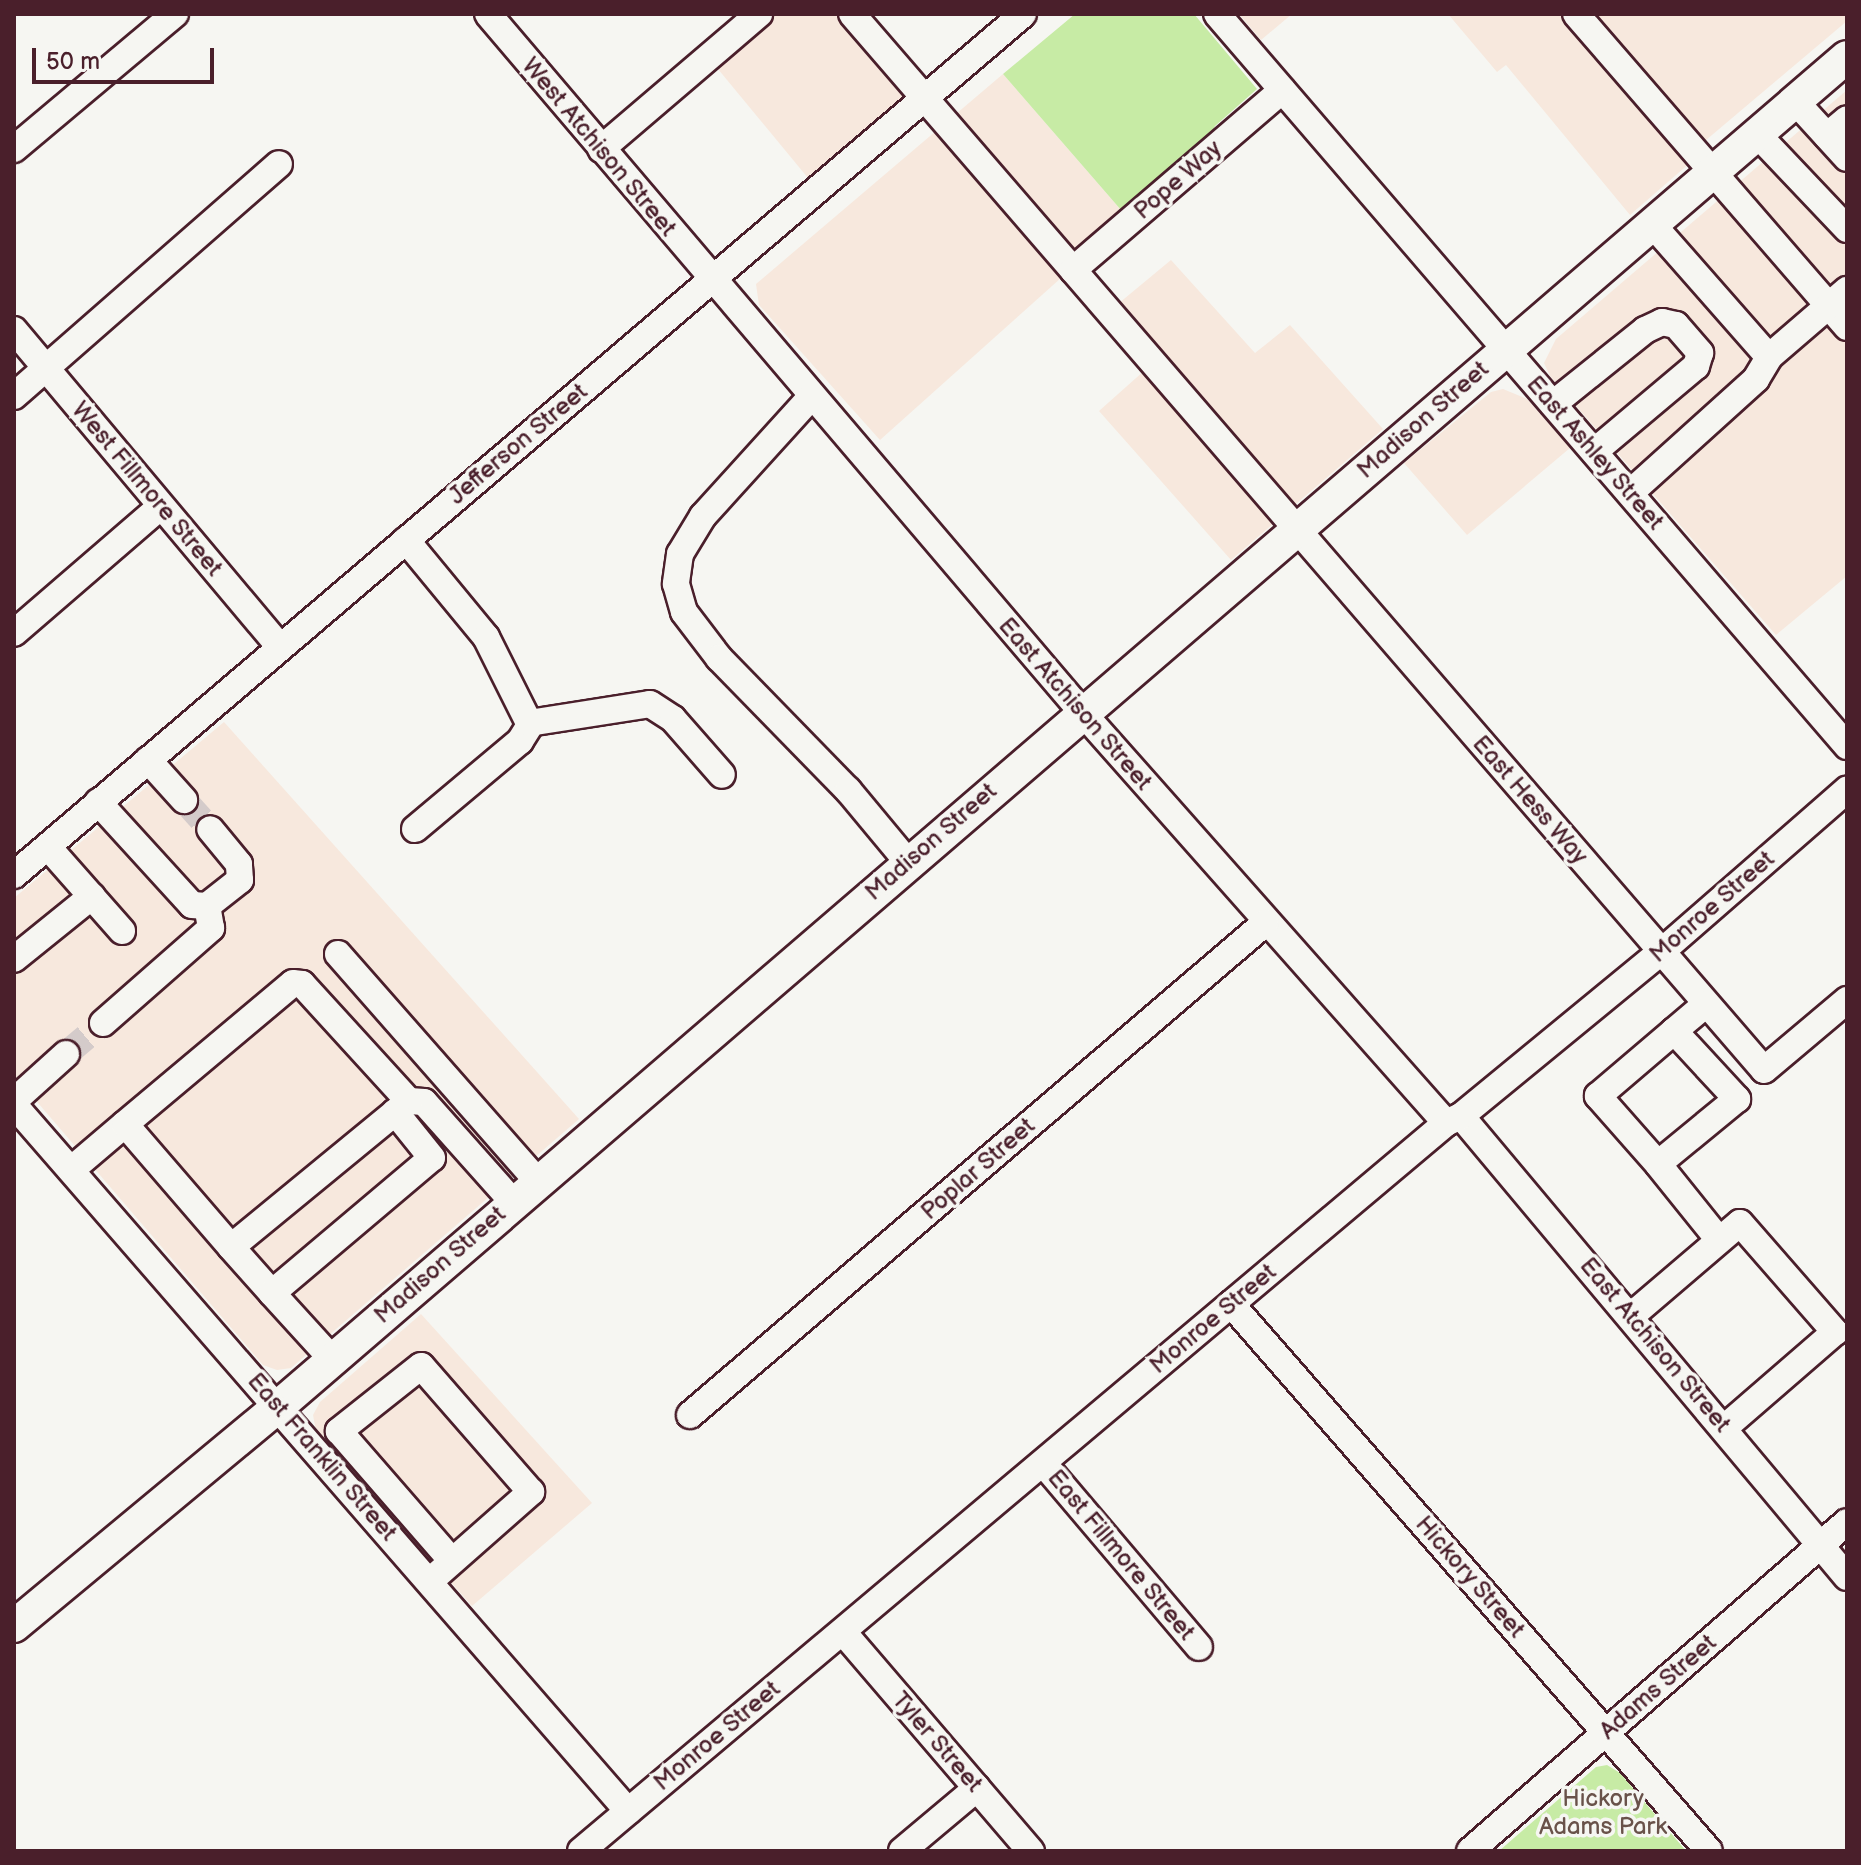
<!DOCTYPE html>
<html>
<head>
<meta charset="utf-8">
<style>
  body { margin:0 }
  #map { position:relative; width:1861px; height:1865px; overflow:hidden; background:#f6f6f2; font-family:"Balsamiq Sans",sans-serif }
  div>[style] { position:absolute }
  .built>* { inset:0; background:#f7e8dd }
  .green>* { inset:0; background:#c7eba5 }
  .minor-tunnel>* { height:26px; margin-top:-13px; transform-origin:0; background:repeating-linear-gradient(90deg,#d4cbca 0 26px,transparent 0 39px) }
  .roads { filter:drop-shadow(2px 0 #4a1f2b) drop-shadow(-2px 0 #4a1f2b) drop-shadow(0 2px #4a1f2b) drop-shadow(0 -2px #4a1f2b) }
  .minor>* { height:26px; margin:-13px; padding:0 13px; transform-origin:13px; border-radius:13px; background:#f6f6f2 }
  .major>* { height:32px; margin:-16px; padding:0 16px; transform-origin:16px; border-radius:16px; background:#f6f6f2 }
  span { translate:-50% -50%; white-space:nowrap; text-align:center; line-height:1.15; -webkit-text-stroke:7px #f6f6f2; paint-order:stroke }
  .street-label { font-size:24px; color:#4a1f2b }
  .park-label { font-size:24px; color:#69524a }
  .frame { position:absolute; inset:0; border:16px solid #4a1f2b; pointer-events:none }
  .scale { position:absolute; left:32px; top:48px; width:182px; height:36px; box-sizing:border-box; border:4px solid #4a1f2b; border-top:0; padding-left:10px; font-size:24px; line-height:28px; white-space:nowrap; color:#4a1f2b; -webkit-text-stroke:6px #f6f6f2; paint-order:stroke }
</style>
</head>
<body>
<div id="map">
  <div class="built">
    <i style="clip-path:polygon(771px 14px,838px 14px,909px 95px,808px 178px,713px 63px)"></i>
    <i style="clip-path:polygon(1239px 14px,1292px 14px,1261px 40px)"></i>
    <i style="clip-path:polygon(1448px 14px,1564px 14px,1691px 162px,1630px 215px,1506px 65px,1497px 72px)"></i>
    <i style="clip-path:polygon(1587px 14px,1847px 14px,1847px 21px,1699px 146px)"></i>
    <i style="clip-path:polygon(1003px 74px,1128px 218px,880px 440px,759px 305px,756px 284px)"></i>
    <i style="clip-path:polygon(1847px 90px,1847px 576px,1776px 635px,1550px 376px,1544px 363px,1556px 339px)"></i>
    <i style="clip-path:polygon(1171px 260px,1255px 353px,1290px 325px,1383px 429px,1231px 560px,1099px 411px,1145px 370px,1101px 318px)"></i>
    <i style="clip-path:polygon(1503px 389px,1527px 399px,1570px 448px,1467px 535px,1404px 463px,1491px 392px)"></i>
    <i style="clip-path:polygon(224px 722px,579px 1119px,291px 1368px,277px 1370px,263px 1365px,14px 1075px,14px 898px)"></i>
    <i style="clip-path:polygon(421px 1314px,592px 1503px,472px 1606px,316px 1431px,313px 1415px,320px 1402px)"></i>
  </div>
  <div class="green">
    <i style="clip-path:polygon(1075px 14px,1194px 14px,1257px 89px,1215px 126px,1200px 156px,1128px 218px,1003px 74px)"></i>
    <i style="clip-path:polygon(1607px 1765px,1620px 1773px,1686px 1851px,1499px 1851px,1596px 1767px)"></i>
  </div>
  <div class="minor-tunnel">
    <i style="left:184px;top:800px;width:39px;rotate:48deg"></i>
    <i style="left:66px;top:1054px;width:48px;rotate:-40deg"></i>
  </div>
  <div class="roads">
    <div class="minor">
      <i style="left:488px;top:14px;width:917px;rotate:49.6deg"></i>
      <i style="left:1082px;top:712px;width:549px;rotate:48.47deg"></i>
      <i style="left:852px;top:14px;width:1395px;rotate:49.18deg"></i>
      <i style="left:1764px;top:1070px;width:109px;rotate:-40.1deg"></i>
      <i style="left:1217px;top:14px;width:966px;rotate:49.28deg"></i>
      <i style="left:1576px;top:14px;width:414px;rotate:49.1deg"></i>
      <i style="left:1795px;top:101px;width:77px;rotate:47.6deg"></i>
      <i style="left:1757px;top:134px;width:131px;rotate:46.5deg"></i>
      <i style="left:1827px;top:136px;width:26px;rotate:-40deg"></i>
      <i style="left:14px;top:149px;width:210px;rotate:-40deg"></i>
      <i style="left:601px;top:149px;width:208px;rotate:-40.5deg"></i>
      <i style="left:1652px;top:224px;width:177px;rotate:48.7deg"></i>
      <i style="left:1769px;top:357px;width:103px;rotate:-40.7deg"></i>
      <i style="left:1073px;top:270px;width:276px;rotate:-40.7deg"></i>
      <i style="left:14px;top:330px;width:414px;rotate:50deg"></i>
      <i style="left:14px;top:396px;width:352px;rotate:-41.2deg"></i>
      <i style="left:811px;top:397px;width:161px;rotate:132.2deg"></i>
      <i style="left:703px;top:516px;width:44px;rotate:121.2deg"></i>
      <i style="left:680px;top:554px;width:30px;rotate:98deg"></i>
      <i style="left:676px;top:584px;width:29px;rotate:74deg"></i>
      <i style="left:684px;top:612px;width:58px;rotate:52.7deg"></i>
      <i style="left:719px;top:658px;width:185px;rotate:45.7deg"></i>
      <i style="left:848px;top:790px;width:92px;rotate:50.3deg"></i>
      <i style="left:1553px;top:404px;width:118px;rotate:-38.8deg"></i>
      <i style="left:1645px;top:330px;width:19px;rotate:-25deg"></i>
      <i style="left:1662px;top:322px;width:14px;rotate:12deg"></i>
      <i style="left:1676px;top:325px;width:37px;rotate:49deg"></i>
      <i style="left:1700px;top:353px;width:14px;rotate:107deg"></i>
      <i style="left:1696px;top:366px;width:133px;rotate:139.9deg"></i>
      <i style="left:1630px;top:493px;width:170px;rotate:-42.1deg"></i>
      <i style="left:1756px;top:379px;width:26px;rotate:-59deg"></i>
      <i style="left:406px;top:540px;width:126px;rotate:50.5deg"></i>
      <i style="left:486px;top:637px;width:98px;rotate:63.4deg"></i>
      <i style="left:530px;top:725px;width:19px;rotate:122deg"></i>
      <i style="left:520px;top:741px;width:137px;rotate:140deg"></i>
      <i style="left:14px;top:633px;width:194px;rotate:-40.8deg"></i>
      <i style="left:529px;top:723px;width:122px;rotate:-8.9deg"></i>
      <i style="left:650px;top:704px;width:27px;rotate:33deg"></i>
      <i style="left:673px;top:719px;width:74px;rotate:48.8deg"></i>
      <i style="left:148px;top:760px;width:54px;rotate:48deg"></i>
      <i style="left:98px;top:802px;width:139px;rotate:47.6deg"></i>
      <i style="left:192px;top:905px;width:15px;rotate:4deg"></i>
      <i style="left:207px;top:906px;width:42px;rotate:-38.2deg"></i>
      <i style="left:240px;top:880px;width:16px;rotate:-94deg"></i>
      <i style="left:239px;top:864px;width:45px;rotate:-129.6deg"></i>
      <i style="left:48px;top:847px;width:112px;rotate:48.6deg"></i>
      <i style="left:14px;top:875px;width:1326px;rotate:-40.47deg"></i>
      <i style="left:338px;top:954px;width:303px;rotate:48.7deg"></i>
      <i style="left:14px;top:959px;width:100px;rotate:-38.9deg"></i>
      <i style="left:1706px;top:1004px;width:42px;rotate:139.8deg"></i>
      <i style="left:1674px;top:1031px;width:93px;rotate:47.2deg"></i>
      <i style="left:1737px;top:1099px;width:102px;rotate:140.6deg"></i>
      <i style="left:1658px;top:1164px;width:97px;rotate:51.2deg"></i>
      <i style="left:103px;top:1023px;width:144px;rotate:-41.3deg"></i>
      <i style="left:211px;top:928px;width:22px;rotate:-100deg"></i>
      <i style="left:14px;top:1101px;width:70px;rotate:-42.1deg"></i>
      <i style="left:409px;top:1101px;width:15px;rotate:4deg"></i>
      <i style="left:424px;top:1102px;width:134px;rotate:48.3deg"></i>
      <i style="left:14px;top:1105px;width:936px;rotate:48.99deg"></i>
      <i style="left:1461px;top:1116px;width:601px;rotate:50.06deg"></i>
      <i style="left:1658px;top:1164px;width:91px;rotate:-131.4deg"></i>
      <i style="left:1598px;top:1096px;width:100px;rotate:-40.5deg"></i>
      <i style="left:71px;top:1170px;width:71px;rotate:-40.4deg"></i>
      <i style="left:125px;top:1124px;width:219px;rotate:-40deg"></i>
      <i style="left:293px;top:983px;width:9px;rotate:6deg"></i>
      <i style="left:302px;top:984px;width:159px;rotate:47.6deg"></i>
      <i style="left:409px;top:1101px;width:230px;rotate:140.6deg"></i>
      <i style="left:231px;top:1247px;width:162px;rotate:-130.8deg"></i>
      <i style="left:231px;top:1247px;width:62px;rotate:48.3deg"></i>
      <i style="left:1231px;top:1304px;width:726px;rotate:48.85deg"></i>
      <i style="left:1631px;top:1316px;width:143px;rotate:-40.5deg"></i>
      <i style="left:1740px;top:1223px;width:145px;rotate:48.9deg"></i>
      <i style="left:1835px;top:1332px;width:147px;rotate:139.1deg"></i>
      <i style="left:332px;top:1359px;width:89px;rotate:-132.3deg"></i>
      <i style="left:272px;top:1293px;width:209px;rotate:-40.2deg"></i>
      <i style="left:432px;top:1158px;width:59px;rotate:-128.8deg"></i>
      <i style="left:690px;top:1415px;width:757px;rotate:-40.55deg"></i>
      <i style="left:1043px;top:1463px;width:241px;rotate:49.7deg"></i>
      <i style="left:430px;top:1581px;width:135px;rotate:-41.4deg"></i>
      <i style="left:531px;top:1492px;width:167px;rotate:-131.1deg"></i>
      <i style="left:421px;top:1366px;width:105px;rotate:141.6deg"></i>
      <i style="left:339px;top:1431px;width:171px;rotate:49deg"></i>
      <i style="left:843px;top:1632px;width:289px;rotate:49.4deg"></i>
      <i style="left:581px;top:1851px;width:1131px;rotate:-40.08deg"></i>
      <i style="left:1446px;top:1123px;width:17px;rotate:-25deg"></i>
      <i style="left:1461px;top:1116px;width:259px;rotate:-39.4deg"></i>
      <i style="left:1661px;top:952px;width:247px;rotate:-41.1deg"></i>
      <i style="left:902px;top:1851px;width:98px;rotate:-40deg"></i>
      <i style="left:1470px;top:1851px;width:500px;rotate:-41.11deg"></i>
    </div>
    <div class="major">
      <i style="left:14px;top:1626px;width:344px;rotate:-39.7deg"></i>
      <i style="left:279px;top:1406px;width:2068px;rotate:-40.71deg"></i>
    </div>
  </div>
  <div class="street-label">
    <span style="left:599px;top:147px;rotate:50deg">West Atchison Street</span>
    <span style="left:1178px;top:180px;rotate:-41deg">Pope Way</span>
    <span style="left:1423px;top:420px;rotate:-41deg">Madison Street</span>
    <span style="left:518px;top:444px;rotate:-40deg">Jefferson Street</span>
    <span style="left:1595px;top:453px;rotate:49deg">East Ashley Street</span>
    <span style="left:147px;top:489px;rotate:50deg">West Fillmore Street</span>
    <span style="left:1075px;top:704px;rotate:49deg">East Atchison Street</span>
    <span style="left:1530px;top:800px;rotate:49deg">East Hess Way</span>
    <span style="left:931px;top:842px;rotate:-41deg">Madison Street</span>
    <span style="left:1712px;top:907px;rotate:-41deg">Monroe Street</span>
    <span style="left:978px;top:1169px;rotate:-41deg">Poplar Street</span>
    <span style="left:440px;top:1265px;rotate:-41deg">Madison Street</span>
    <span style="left:1213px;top:1319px;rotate:-40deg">Monroe Street</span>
    <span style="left:1655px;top:1345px;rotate:50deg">East Atchison Street</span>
    <span style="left:322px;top:1457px;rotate:49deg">East Franklin Street</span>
    <span style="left:1121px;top:1555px;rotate:50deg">East Fillmore Street</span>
    <span style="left:1470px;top:1577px;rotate:49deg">Hickory Street</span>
    <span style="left:1658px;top:1687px;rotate:-41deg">Adams Street</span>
    <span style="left:717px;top:1736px;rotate:-40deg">Monroe Street</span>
    <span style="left:937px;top:1742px;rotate:49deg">Tyler Street</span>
  </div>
  <div class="park-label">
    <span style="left:1603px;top:1813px">Hickory<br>Adams Park</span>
  </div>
  <div class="frame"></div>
  <div class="scale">50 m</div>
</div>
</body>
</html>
